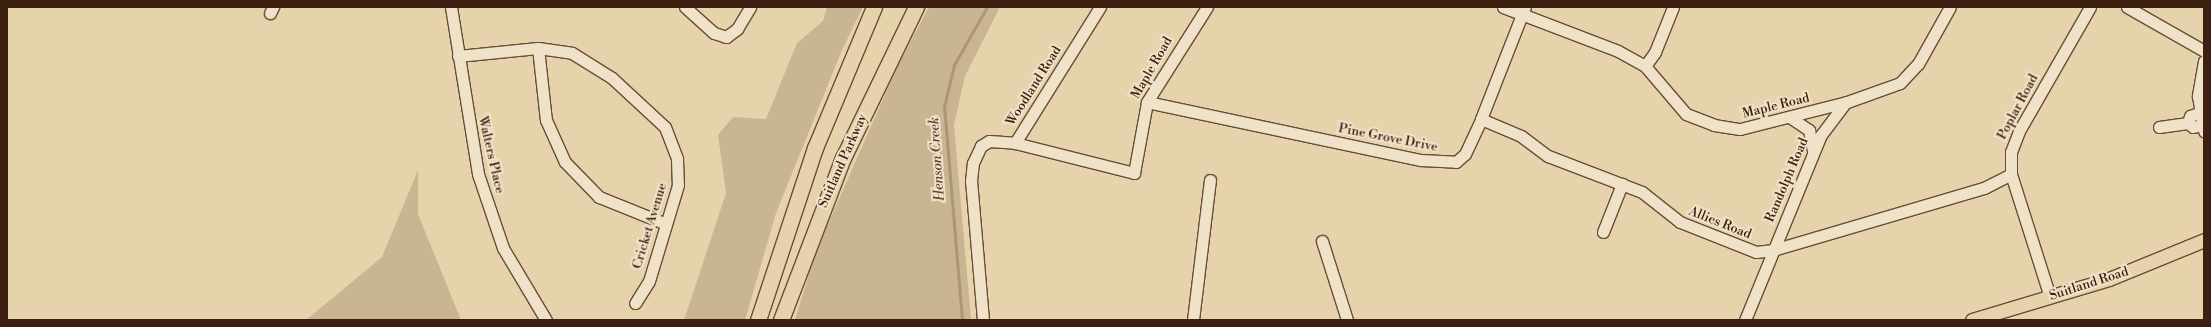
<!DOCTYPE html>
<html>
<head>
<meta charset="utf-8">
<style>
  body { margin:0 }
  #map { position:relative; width:2211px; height:327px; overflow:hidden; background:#e6d3ab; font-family:"Libre Bodoni",serif }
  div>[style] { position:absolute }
  .green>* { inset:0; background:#c9b591 }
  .stream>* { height:2.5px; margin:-1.25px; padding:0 1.25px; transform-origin:1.25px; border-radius:1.25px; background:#ad9676 }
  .roads { filter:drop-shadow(1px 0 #674d37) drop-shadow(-1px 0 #674d37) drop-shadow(0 1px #674d37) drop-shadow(0 -1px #674d37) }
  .minor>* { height:11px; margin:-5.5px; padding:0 5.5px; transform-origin:5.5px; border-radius:5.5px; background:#efe2c8 }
  .major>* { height:13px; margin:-6.5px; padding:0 6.5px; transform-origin:6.5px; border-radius:6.5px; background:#e6d3ab }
  .highway>* { height:15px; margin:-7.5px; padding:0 7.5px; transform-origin:7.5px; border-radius:7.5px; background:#e6d3ab }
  span { translate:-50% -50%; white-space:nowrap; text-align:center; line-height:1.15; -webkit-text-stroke:4px #efe2c8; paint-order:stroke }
  .street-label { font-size:13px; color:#3d2010 }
  .water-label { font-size:14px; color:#5f432f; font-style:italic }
  .frame { position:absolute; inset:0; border:8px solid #3d2010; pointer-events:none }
</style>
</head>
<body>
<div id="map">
  <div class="green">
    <i style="clip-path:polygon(827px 7px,863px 7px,842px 50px,776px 213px,745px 320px,684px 320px,726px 193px,718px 135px,733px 117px,766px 119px,797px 43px,823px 21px)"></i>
    <i style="clip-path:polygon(929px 7px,1000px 7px,965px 76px,954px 125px,971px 320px,795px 320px,816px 251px,899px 63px)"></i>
    <i style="clip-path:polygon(418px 170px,418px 214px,461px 320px,306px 320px,382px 257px)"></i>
  </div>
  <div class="stream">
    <i style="left:962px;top:320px;width:214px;rotate:-94.8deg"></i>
    <i style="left:944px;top:107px;width:43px;rotate:-76.6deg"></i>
    <i style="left:954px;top:65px;width:67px;rotate:-60.4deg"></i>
  </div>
  <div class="roads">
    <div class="minor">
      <i style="left:451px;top:7px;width:169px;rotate:80.8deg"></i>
      <i style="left:478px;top:174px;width:78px;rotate:71.3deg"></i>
      <i style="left:503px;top:248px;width:84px;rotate:59.2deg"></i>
      <i style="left:685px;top:7px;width:39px;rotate:42deg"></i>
      <i style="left:714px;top:33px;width:13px;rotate:18deg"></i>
      <i style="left:726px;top:37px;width:14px;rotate:-36deg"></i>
      <i style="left:737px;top:29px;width:26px;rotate:-59deg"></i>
      <i style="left:1503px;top:7px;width:123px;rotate:20.9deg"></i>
      <i style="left:1618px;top:51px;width:31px;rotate:29deg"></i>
      <i style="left:1645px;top:66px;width:63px;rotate:49.5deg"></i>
      <i style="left:1686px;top:114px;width:30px;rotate:21deg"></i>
      <i style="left:1714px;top:125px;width:26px;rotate:9deg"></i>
      <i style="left:1740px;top:129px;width:110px;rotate:-14.2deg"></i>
      <i style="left:1847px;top:102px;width:56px;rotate:-19.7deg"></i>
      <i style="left:1900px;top:83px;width:26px;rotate:-47deg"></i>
      <i style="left:1918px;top:64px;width:65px;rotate:-60.7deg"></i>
      <i style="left:2127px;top:7px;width:89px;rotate:29.7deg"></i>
      <i style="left:270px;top:13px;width:7px;rotate:-63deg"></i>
      <i style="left:538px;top:48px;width:72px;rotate:83.7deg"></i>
      <i style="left:546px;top:120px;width:46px;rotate:65.7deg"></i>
      <i style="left:565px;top:162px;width:49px;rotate:45.8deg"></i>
      <i style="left:599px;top:197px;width:72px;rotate:21.9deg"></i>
      <i style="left:458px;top:56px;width:80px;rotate:-5.7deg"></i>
      <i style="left:538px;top:48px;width:34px;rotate:8deg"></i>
      <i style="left:572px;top:53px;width:47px;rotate:32deg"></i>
      <i style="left:612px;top:78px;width:72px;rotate:42.8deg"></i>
      <i style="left:665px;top:127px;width:34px;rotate:69deg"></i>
      <i style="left:677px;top:159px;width:26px;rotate:88deg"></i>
      <i style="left:678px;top:185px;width:100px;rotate:106.8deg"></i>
      <i style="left:649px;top:281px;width:26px;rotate:122deg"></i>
      <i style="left:2204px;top:61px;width:36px;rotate:100deg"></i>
      <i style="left:2198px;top:96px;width:36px;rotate:80deg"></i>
      <i style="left:1645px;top:66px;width:17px;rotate:-54deg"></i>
      <i style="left:1655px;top:52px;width:48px;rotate:-68.2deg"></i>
      <i style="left:1147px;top:102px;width:280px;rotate:12deg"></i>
      <i style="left:1421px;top:160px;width:35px;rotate:3deg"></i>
      <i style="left:1456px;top:162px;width:12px;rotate:-42deg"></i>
      <i style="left:1465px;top:154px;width:38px;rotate:-65deg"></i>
      <i style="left:1481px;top:119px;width:120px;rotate:-68.6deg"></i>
      <i style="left:2199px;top:113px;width:9px;rotate:162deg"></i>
      <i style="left:2190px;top:116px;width:7px;rotate:106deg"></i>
      <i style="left:2188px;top:123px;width:6px;rotate:39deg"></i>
      <i style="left:2193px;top:127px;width:9px;rotate:-13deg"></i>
      <i style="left:1791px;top:118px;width:22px;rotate:34deg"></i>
      <i style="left:1809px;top:130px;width:21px;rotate:79deg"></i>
      <i style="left:1481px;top:119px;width:43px;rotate:23deg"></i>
      <i style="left:1521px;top:136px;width:34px;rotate:37deg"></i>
      <i style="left:1548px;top:156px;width:101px;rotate:21deg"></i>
      <i style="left:1642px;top:192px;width:48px;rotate:38.3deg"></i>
      <i style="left:1680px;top:222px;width:82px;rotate:21.5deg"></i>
      <i style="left:1756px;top:252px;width:17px;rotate:-7deg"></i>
      <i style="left:1773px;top:250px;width:220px;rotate:-16.4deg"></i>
      <i style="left:1984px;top:188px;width:30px;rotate:-27deg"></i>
      <i style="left:2159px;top:127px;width:29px;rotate:-8deg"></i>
      <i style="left:1015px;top:143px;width:160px;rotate:-58deg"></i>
      <i style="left:1603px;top:232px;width:52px;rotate:-68.4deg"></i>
      <i style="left:1322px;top:241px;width:83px;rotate:72.4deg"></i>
      <i style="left:2050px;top:297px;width:129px;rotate:-107.6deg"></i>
      <i style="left:2011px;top:174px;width:22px;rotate:-90deg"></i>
      <i style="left:2011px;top:152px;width:22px;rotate:-69deg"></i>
      <i style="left:2019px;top:131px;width:143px;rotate:-60.2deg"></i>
      <i style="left:983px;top:320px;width:140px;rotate:-94.9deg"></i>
      <i style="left:971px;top:181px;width:18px;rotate:-84deg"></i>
      <i style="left:973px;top:163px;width:19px;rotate:-65deg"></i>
      <i style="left:981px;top:146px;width:9px;rotate:-32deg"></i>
      <i style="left:989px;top:141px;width:26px;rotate:4deg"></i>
      <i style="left:1015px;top:143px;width:123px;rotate:14.1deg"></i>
      <i style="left:1134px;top:173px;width:72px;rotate:-79.6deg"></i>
      <i style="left:1147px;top:102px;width:112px;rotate:-57.7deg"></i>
      <i style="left:1193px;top:320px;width:141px;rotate:-83.1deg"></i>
      <i style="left:1745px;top:320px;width:200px;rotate:-67.7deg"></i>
      <i style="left:1821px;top:135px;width:41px;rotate:-52.9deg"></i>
    </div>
    <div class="major">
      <i style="left:1972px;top:320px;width:143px;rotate:-16.7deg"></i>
      <i style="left:2109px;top:279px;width:103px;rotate:-22.3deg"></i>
    </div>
    <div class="highway">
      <i style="left:758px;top:320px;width:181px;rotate:-71.7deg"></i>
      <i style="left:815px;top:148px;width:153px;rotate:-67.3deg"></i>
      <i style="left:781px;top:320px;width:173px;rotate:-69.1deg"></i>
      <i style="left:843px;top:158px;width:168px;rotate:-64.2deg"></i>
    </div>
  </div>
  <div class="street-label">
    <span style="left:1152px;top:68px;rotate:-60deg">Maple Road</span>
    <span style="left:1034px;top:86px;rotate:-58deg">Woodland Road</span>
    <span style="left:1776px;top:106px;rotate:-14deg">Maple Road</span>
    <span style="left:2018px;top:107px;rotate:-62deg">Poplar Road</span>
    <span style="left:1388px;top:138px;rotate:11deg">Pine Grove Drive</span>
    <span style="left:491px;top:155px;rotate:77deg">Walters Place</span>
    <span style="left:843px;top:161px;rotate:-66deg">Suitland Parkway</span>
    <span style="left:1787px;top:180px;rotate:-67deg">Randolph Road</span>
    <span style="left:1720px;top:223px;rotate:22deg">Allies Road</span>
    <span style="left:650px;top:226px;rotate:-73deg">Cricket Avenue</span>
    <span style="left:2089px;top:284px;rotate:-18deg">Suitland Road</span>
  </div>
  <div class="water-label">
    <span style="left:937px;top:159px;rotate:-94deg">Henson Creek</span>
  </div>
  <div class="frame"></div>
</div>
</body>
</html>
